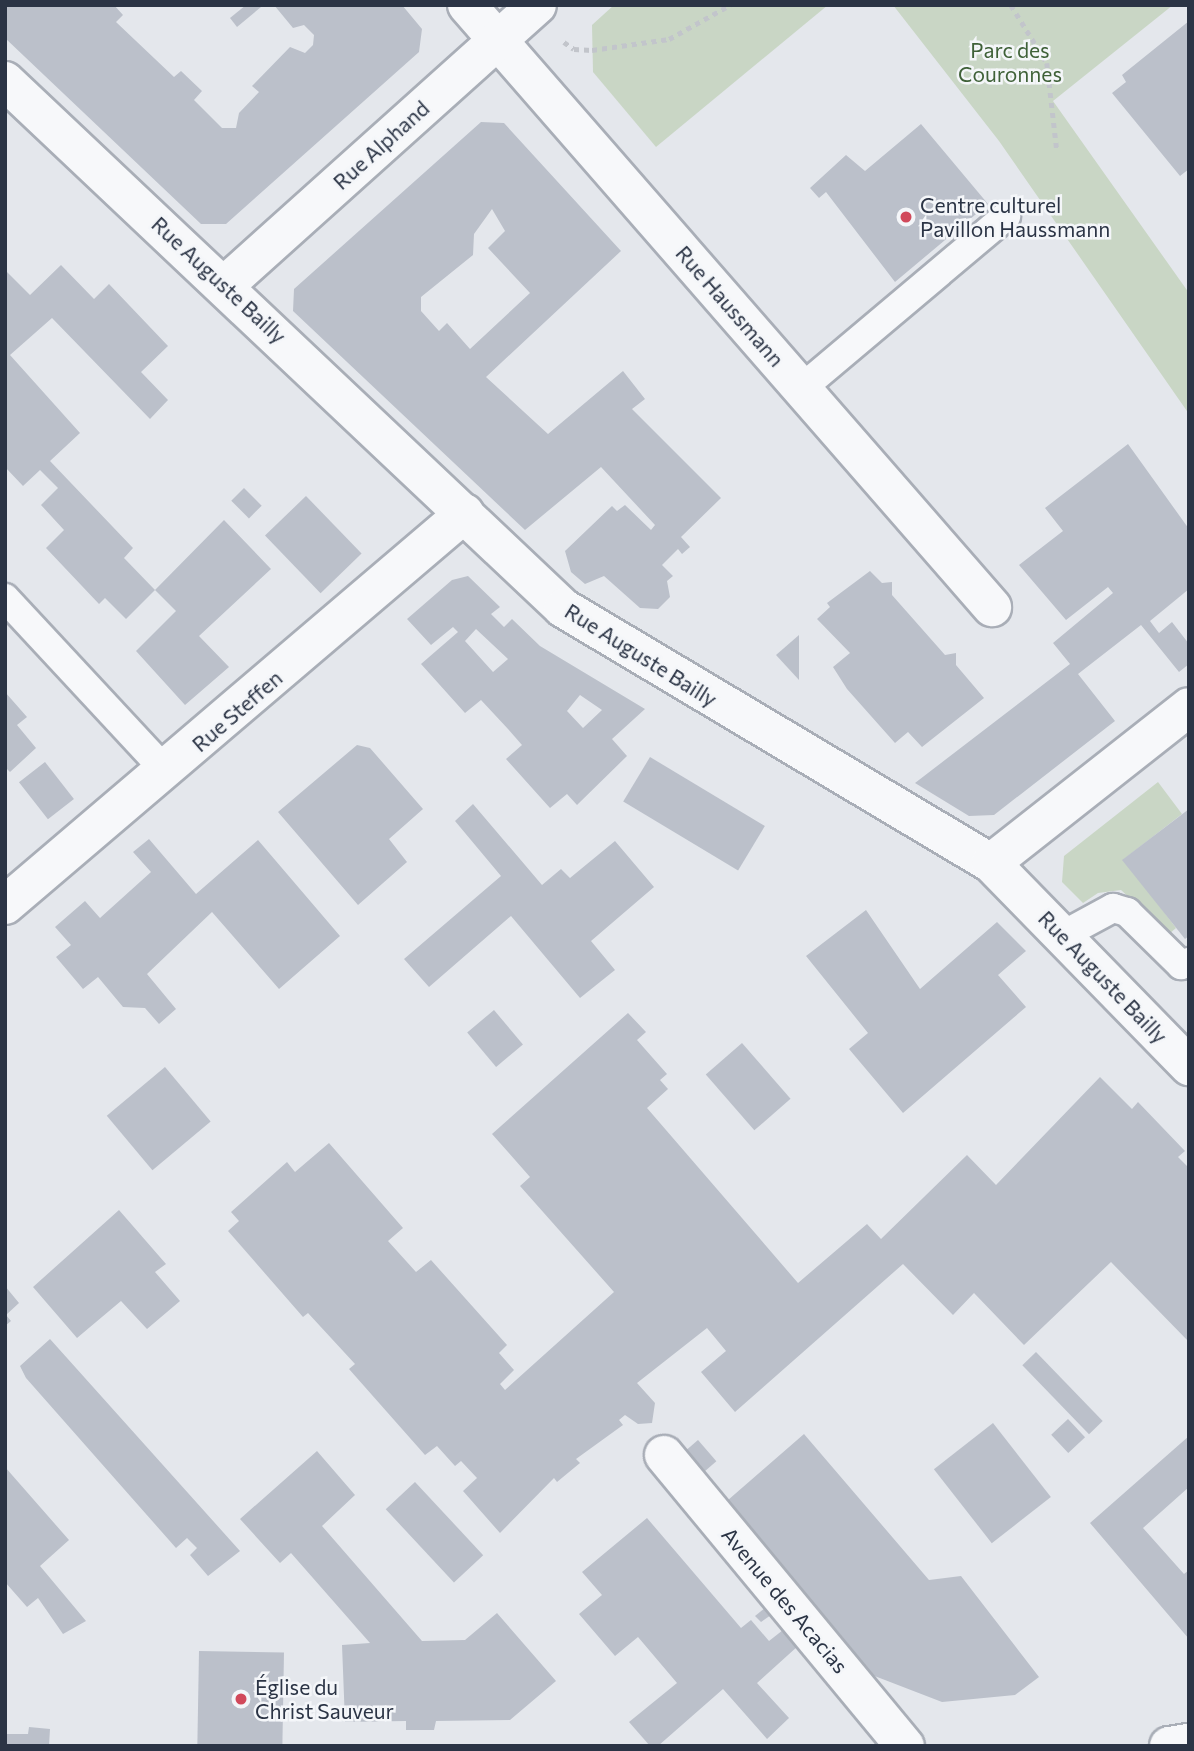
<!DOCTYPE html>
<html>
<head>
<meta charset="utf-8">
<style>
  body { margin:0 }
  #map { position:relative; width:1194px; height:1751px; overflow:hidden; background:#e4e7ec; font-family:Commissioner,sans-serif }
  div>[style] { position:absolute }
  .green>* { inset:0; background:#c9d6c5 }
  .building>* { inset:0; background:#bbc0ca; transform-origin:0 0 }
  .path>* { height:4.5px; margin-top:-2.25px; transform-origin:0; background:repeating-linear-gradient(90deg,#c2c5cb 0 5px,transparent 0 10px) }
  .roads { filter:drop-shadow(2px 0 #a9aeb7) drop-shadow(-2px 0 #a9aeb7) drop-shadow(0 2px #a9aeb7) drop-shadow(0 -2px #a9aeb7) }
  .service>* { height:28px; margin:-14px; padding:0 14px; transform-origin:14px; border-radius:14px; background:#f7f8fa }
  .minor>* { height:38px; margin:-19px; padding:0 19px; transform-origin:19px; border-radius:19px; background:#f7f8fa }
  .dots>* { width:19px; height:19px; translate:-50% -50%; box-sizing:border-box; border:4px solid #f4f6f9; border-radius:50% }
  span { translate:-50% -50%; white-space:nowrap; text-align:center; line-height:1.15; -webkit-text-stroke:5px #f4f6f9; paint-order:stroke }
  .park-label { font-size:21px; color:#3f6138 }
  .street-label { font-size:21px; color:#2b3445 }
  .poi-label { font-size:21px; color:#2b3445 }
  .left { translate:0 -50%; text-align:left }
  .frame { position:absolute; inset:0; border:7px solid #2b3445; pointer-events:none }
</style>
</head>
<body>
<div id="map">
  <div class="green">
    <i style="clip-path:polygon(614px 5px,828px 5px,656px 147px,593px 72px,592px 25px)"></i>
    <i style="clip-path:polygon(893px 5px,1173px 5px,1053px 101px,1189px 293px,1189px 414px,999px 141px)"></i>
    <i style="clip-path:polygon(1158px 782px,1182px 814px,1124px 859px,1176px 928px,1169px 934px,1121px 890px,1098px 893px,1083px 903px,1062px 882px,1064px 856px)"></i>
  </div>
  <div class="building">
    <i style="clip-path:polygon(5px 5px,114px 5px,123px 15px,116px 22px,174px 77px,181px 71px,202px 91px,194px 100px,222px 128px,236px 128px,239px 113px,259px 92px,252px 86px,290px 47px,305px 53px,313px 45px,314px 35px,304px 25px,293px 28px,274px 5px,402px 5px,422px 29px,419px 52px,226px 224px,201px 224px,5px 38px)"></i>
    <i style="clip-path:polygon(246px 5px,261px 7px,237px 27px,230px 18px)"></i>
    <i style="clip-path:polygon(1189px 21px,1189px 169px,1180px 176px,1112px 93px,1126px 82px,1122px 75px)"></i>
    <i style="clip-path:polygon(evenodd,481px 122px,504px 123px,621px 251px,486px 377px,548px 434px,623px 371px,645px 399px,632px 409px,721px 498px,681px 537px,690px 547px,682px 554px,678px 549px,662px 565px,673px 576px,667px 581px,670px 597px,658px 609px,640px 608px,604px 576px,585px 584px,571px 572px,565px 551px,612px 506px,617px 511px,625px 505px,651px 530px,655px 525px,601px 467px,525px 530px,293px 311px,294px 289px,481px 122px,492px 209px,505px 231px,488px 248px,530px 293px,470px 349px,447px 323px,439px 331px,421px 311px,421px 297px,473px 255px,474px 234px,492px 209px)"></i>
    <i style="clip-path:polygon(921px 124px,988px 204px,895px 282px,826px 192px,819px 198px,810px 188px,846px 155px,865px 171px)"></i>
    <i style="clip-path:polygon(61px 265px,94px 299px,109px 284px,168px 346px,141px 372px,168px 400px,150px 419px,52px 318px,10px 355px,80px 433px,50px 461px,133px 548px,124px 558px,155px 590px,126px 619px,105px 598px,99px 604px,46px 548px,64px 530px,41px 505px,58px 488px,40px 470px,23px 486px,5px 467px,5px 270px,30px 295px)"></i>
    <i style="clip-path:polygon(1128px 444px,1189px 529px,1189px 589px,1150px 621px,1159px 633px,1172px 622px,1189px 644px,1189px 664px,1179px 672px,1141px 625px,1078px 674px,1115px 721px,994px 815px,969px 816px,915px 783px,1070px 664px,1053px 643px,1113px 593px,1108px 587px,1066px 620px,1019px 565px,1063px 531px,1045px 508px)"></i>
    <i style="left:244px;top:488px;width:25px;height:18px;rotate:45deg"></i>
    <i style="left:306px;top:496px;width:80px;height:57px;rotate:46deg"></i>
    <i style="clip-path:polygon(224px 520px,271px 569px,199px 636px,229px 667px,185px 705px,136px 651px,176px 611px,155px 590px)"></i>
    <i style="clip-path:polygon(870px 571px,882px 583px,892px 582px,892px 595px,945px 655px,956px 653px,956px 665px,984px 698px,922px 747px,908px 732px,895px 743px,847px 689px,833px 667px,850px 653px,817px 619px,830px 607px,827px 603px)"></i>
    <i style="clip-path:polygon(evenodd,468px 576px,500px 607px,491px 614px,504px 627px,512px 619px,540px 646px,645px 709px,612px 739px,627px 756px,577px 805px,567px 794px,550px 808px,506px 759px,522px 745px,508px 729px,481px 700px,465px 713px,421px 664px,458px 632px,453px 627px,431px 645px,407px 619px,452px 580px,468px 576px,476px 629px,508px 659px,493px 672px,465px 641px,476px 629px,468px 576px,580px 695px,602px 710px,583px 728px,567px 711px,580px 695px)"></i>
    <i style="clip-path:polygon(799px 635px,799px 680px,776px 655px)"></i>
    <i style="clip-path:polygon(5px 692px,27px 717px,17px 725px,36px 748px,10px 772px,5px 767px)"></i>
    <i style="clip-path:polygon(357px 745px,370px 748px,423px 809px,389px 839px,407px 862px,358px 905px,278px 812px)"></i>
    <i style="left:650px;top:757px;width:134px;height:52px;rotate:31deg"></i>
    <i style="left:45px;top:762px;width:47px;height:33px;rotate:52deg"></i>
    <i style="clip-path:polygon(473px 804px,542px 885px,561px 869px,570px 878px,615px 841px,654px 887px,591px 941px,615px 970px,580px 998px,511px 916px,429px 987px,404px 959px,501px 876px,455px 821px)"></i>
    <i style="clip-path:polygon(1189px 809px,1189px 936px,1185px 939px,1122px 860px)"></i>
    <i style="clip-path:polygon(149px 839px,196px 894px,258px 840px,340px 936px,279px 989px,212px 912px,147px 974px,176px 1009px,159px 1024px,145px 1008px,123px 1007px,98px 977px,83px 989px,56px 957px,71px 945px,55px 927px,85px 901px,100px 918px,151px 872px,133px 852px)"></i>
    <i style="clip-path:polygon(866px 910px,920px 989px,997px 922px,1026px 951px,998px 975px,1026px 1007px,903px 1113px,849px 1049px,868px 1033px,806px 956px)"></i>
    <i style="left:494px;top:1010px;width:45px;height:35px;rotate:50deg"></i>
    <i style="clip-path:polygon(628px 1013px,646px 1032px,637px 1040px,667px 1074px,660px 1080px,668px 1089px,647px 1108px,798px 1283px,867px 1224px,881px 1239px,967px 1155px,996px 1185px,1100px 1077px,1132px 1109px,1138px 1102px,1185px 1151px,1178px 1157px,1189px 1168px,1189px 1342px,1111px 1262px,1024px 1345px,974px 1293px,953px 1315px,903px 1264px,735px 1412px,701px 1372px,726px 1351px,707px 1328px,637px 1383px,655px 1403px,652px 1423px,638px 1424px,625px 1415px,619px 1420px,623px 1425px,576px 1459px,580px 1463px,557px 1482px,554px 1478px,500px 1533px,463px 1491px,477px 1478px,461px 1461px,455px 1466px,437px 1446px,425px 1455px,349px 1369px,355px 1364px,308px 1313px,303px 1317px,228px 1231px,239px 1221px,231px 1212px,287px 1162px,295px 1172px,329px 1143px,403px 1228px,388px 1241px,416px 1272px,431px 1260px,507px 1345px,499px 1353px,514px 1370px,500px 1384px,505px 1390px,614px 1292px,520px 1186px,530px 1177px,492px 1134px)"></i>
    <i style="left:742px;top:1043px;width:74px;height:48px;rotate:49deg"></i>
    <i style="left:165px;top:1067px;width:71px;height:76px;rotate:50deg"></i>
    <i style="clip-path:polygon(119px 1210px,166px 1264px,155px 1272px,180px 1301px,147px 1329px,121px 1301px,77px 1338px,33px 1287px)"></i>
    <i style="clip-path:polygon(5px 1286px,19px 1303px,6px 1315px,11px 1321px,5px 1326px)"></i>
    <i style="clip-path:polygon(50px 1339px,240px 1551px,208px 1576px,190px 1555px,197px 1548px,187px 1538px,176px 1548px,26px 1378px,20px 1366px)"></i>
    <i style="left:1036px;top:1352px;width:96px;height:19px;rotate:46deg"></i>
    <i style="left:1068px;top:1419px;width:25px;height:23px;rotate:47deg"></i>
    <i style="left:993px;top:1423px;width:94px;height:75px;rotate:52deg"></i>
    <i style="clip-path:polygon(804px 1434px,929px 1580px,961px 1576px,1039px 1677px,1015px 1695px,942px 1702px,859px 1670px,836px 1644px,842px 1638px,807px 1598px,720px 1507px)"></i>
    <i style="clip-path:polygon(1189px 1436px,1189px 1487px,1143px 1528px,1184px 1574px,1189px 1570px,1189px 1639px,1090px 1523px)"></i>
    <i style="left:698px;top:1440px;width:28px;height:28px;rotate:49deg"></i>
    <i style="clip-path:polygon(317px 1451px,355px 1495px,322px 1526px,422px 1641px,465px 1640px,497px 1613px,556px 1681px,510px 1720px,436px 1721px,434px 1730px,406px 1730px,406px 1721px,345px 1722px,342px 1645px,370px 1643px,291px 1553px,280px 1563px,240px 1519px)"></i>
    <i style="clip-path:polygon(5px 1467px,69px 1540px,40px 1566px,86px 1621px,63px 1634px,38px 1598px,27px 1607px,5px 1582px)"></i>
    <i style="left:415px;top:1482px;width:100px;height:40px;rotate:47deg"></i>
    <i style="clip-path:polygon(647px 1518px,741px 1628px,751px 1620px,769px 1641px,783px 1630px,798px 1646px,757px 1683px,789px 1718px,767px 1739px,723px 1689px,658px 1746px,650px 1746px,629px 1722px,677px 1683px,638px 1637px,615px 1656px,579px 1614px,602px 1595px,582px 1572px)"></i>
    <i style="clip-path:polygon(765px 1608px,771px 1615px,761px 1622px,755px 1616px)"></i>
    <i style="left:199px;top:1651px;width:85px;height:95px;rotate:1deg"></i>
    <i style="clip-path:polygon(29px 1727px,50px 1729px,49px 1746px,5px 1746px,5px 1734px,28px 1734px)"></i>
  </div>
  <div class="path">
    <i style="left:1011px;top:5px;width:68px;rotate:58.2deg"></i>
    <i style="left:1047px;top:63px;width:89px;rotate:83.5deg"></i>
    <i style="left:564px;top:42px;width:12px;rotate:35deg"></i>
    <i style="left:574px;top:49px;width:18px;rotate:3deg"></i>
    <i style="left:592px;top:50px;width:78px;rotate:-8.1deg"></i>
    <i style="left:669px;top:39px;width:70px;rotate:-29.1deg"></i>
  </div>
  <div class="roads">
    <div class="service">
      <i style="left:802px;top:388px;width:267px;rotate:-40.1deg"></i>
      <i style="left:5px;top:598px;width:236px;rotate:47.1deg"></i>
      <i style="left:1063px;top:935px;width:57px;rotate:-28.4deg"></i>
      <i style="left:1113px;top:908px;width:15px;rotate:16deg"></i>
      <i style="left:1127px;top:912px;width:76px;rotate:44.5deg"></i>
      <i style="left:1181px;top:965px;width:9px;rotate:-21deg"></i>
    </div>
    <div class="minor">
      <i style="left:467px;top:5px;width:799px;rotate:48.91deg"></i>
      <i style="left:5px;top:81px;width:768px;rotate:43.36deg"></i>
      <i style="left:563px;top:608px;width:498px;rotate:30.8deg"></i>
      <i style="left:991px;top:863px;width:284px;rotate:45.7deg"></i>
      <i style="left:225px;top:285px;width:419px;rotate:-41.9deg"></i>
      <i style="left:991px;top:863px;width:252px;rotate:-38.2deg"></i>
      <i style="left:5px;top:905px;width:604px;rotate:-40.44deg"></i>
      <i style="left:664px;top:1455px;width:378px;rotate:50.4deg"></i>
      <i style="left:1169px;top:1746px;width:20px;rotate:-9deg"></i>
    </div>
  </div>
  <div class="dots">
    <i style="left:906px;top:217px;background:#d1495b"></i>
    <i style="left:241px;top:1699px;background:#d1495b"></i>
  </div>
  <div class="park-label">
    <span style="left:1010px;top:62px">Parc des<br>Couronnes</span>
  </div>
  <div class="street-label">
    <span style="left:381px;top:145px;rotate:-42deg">Rue Alphand</span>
    <span style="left:219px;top:280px;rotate:43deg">Rue Auguste Bailly</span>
    <span style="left:730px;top:306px;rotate:49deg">Rue Haussmann</span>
    <span style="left:641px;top:655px;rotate:32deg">Rue Auguste Bailly</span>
    <span style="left:237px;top:711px;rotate:-41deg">Rue Steffen</span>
    <span style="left:1103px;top:977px;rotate:46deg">Rue Auguste Bailly</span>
    <span style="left:785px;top:1600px;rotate:50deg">Avenue des Acacias</span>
  </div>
  <div class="poi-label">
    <span class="left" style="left:920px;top:217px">Centre culturel<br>Pavillon Haussmann</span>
    <span class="left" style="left:255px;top:1699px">Église du<br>Christ Sauveur</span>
  </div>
  <div class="frame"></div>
</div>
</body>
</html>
